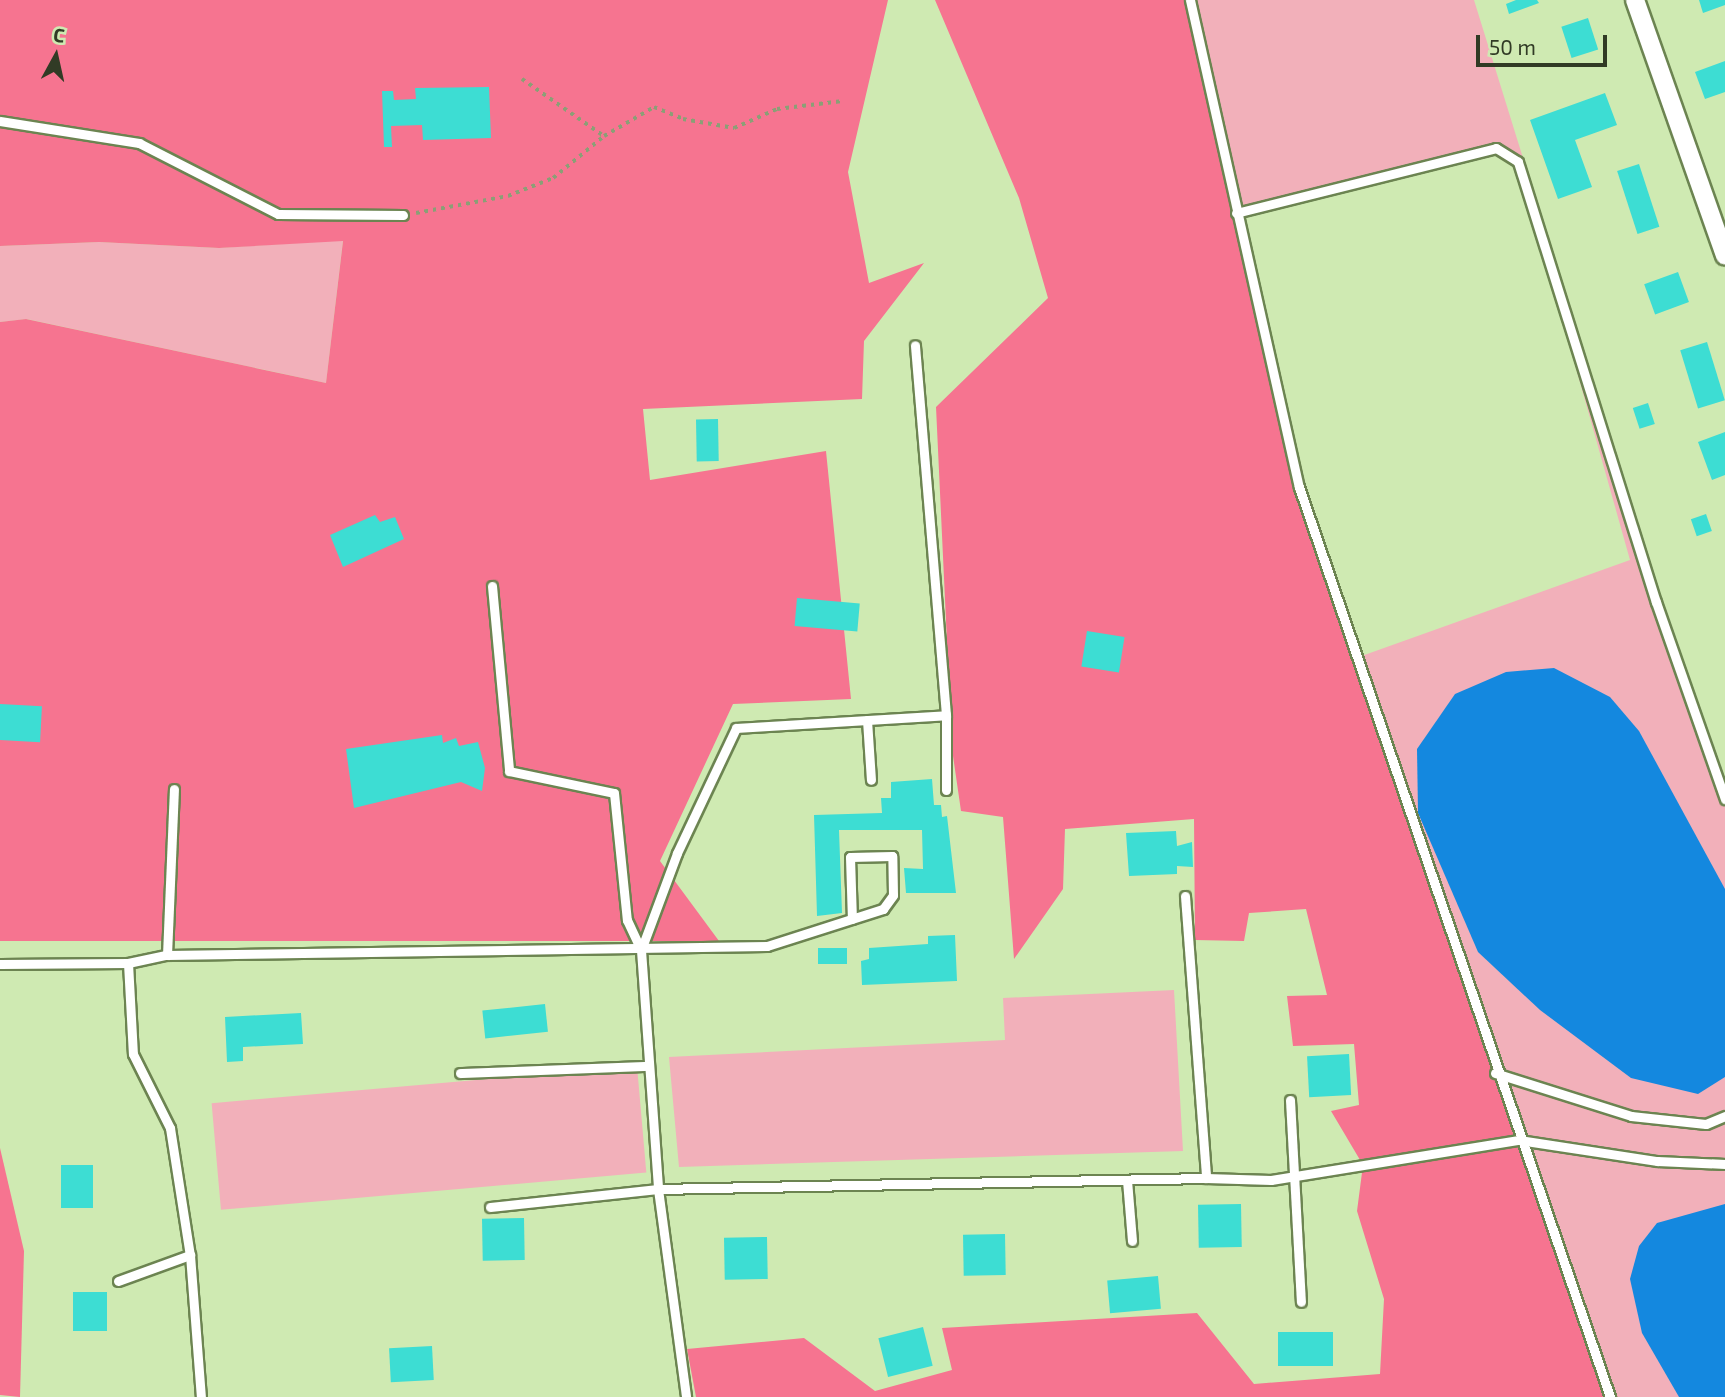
<!DOCTYPE html>
<html>
<head>
<meta charset="utf-8">
<style>
  body { margin:0 }
  #map { position:relative; width:1725px; height:1397px; overflow:hidden; background:#cfeab2; font-family:"Exo 2",sans-serif }
  div>[style] { position:absolute }
  .green>* { inset:0; background:#f2b0ba; transform-origin:0 0 }
  .forest>* { inset:0; background:#f67490 }
  .water>* { inset:0; background:#1488df }
  .building>* { inset:0; background:#3dddd3; transform-origin:0 0 }
  .path>* { height:3.5px; margin-top:-1.75px; transform-origin:0; background:repeating-linear-gradient(90deg,#8b9f76 0 3.5px,transparent 0 8.5px) }
  .roads { filter:drop-shadow(2px 0 #6c8451) drop-shadow(-2px 0 #6c8451) drop-shadow(0 2px #6c8451) drop-shadow(0 -2px #6c8451) }
  .lane>* { height:9px; margin:-4.5px; padding:0 4.5px; transform-origin:4.5px; border-radius:4.5px; background:#fff }
  .street>* { height:18px; margin:-9px; padding:0 9px; transform-origin:9px; border-radius:9px; background:#fff }
  span { translate:-50% -50%; white-space:nowrap; text-align:center; line-height:1.15; -webkit-text-stroke:5px #cfeab2; paint-order:stroke }
  .north { position:absolute; left:21px; top:21px; width:70px; height:70px; -webkit-text-stroke:5px #cfeab2; paint-order:stroke; rotate:8deg; font-size:19px; font-weight:700; line-height:28px; text-align:center; color:#313b25 }
  .north::after { content:''; display:block; margin:auto; width:24px; height:32px; background:#313b25; clip-path:polygon(50% 0,100% 100%,50% 72%,0 100%) }
  .scale { position:absolute; left:1476px; top:35px; width:131px; height:32px; box-sizing:border-box; border:4px solid #313b25; border-top:0; padding-left:9px; font-size:21px; line-height:24px; white-space:nowrap; color:#313b25; -webkit-text-stroke:5px #cfeab2; paint-order:stroke }
</style>
</head>
<body>
<div id="map">
  <div class="green">
    <i style="clip-path:polygon(1190px 0,1474px 0,1654px 581px,1725px 785px,1725px 1397px,1602px 1397px,1356px 658px,1630px 560px,1518px 162px,1496px 148px,1236px 213px)"></i>
    <i style="clip-path:polygon(343px 240px,326px 383px,27px 319px,0 322px,0 246px,99px 242px,219px 248px)"></i>
    <i style="clip-path:polygon(1174px 990px,1183px 1151px,679px 1167px,669px 1057px,1005px 1040px,1003px 998px)"></i>
    <i style="left:637px;top:1066px;width:107px;height:427px;rotate:85deg"></i>
  </div>
  <div class="forest">
    <i style="clip-path:polygon(0 0,888px 0,848px 172px,869px 283px,924px 263px,864px 341px,862px 399px,643px 409px,650px 480px,826px 451px,851px 699px,733px 704px,660px 861px,719px 941px,0 941px,0 322px,26px 319px,326px 383px,343px 241px,219px 248px,99px 242px,0 246px)"></i>
    <i style="clip-path:polygon(935px 0,1190px 0,1299px 487px,1610px 1397px,696px 1397px,687px 1349px,804px 1338px,875px 1391px,952px 1370px,942px 1328px,1197px 1313px,1254px 1384px,1380px 1374px,1384px 1299px,1357px 1211px,1363px 1165px,1331px 1111px,1359px 1105px,1354px 1044px,1293px 1046px,1287px 996px,1327px 995px,1306px 909px,1249px 913px,1244px 941px,1195px 940px,1194px 819px,1065px 829px,1063px 889px,1014px 959px,1003px 817px,961px 811px,952px 749px,936px 407px,1048px 298px,1019px 198px)"></i>
    <i style="clip-path:polygon(0 1148px,24px 1251px,20px 1397px,0 1395px)"></i>
  </div>
  <div class="water">
    <i style="clip-path:polygon(1554px 668px,1610px 697px,1639px 731px,1725px 889px,1725px 1077px,1698px 1094px,1631px 1078px,1540px 1010px,1478px 952px,1418px 813px,1417px 749px,1455px 694px,1506px 672px)"></i>
    <i style="clip-path:polygon(1725px 1204px,1725px 1397px,1679px 1397px,1642px 1333px,1630px 1279px,1639px 1246px,1657px 1223px)"></i>
  </div>
  <div class="building">
    <i style="clip-path:polygon(1516px 0,1537px 0,1539px 3px,1509px 14px,1506px 4px)"></i>
    <i style="clip-path:polygon(1699px 0,1725px 0,1725px 5px,1703px 13px)"></i>
    <i style="left:1588px;top:18px;width:33px;height:28px;rotate:72deg"></i>
    <i style="clip-path:polygon(1725px 61px,1725px 92px,1705px 99px,1695px 72px)"></i>
    <i style="clip-path:polygon(489px 87px,491px 138px,423px 140px,422px 125px,391px 126px,392px 147px,384px 147px,382px 91px,393px 91px,394px 100px,416px 99px,415px 88px)"></i>
    <i style="clip-path:polygon(1605px 93px,1617px 125px,1575px 140px,1592px 187px,1558px 199px,1530px 120px)"></i>
    <i style="left:1639px;top:164px;width:66px;height:23px;rotate:72deg"></i>
    <i style="left:1678px;top:272px;width:32px;height:36px;rotate:70deg"></i>
    <i style="left:1707px;top:342px;width:61px;height:28px;rotate:73deg"></i>
    <i style="left:1648px;top:403px;width:22px;height:16px;rotate:72deg"></i>
    <i style="left:718px;top:419px;width:42px;height:22px;rotate:89deg"></i>
    <i style="clip-path:polygon(1725px 432px,1725px 475px,1712px 480px,1698px 442px)"></i>
    <i style="left:1706px;top:514px;width:18px;height:16px;rotate:71deg"></i>
    <i style="clip-path:polygon(375px 515px,380px 522px,395px 517px,404px 539px,343px 567px,330px 535px)"></i>
    <i style="left:797px;top:598px;width:63px;height:28px;rotate:5deg"></i>
    <i style="left:1087px;top:631px;width:38px;height:36px;rotate:9deg"></i>
    <i style="left:0;top:704px;width:42px;height:36px;rotate:3deg"></i>
    <i style="clip-path:polygon(442px 735px,443px 743px,456px 738px,459px 746px,478px 742px,485px 768px,482px 791px,461px 782px,354px 808px,346px 749px)"></i>
    <i style="clip-path:polygon(932px 779px,934px 805px,941px 805px,942px 817px,947px 816px,956px 893px,906px 893px,904px 868px,923px 869px,922px 830px,839px 830px,842px 913px,817px 916px,814px 815px,882px 813px,881px 798px,891px 798px,891px 782px)"></i>
    <i style="clip-path:polygon(1176px 831px,1177px 846px,1192px 842px,1193px 867px,1177px 866px,1177px 874px,1129px 876px,1126px 833px)"></i>
    <i style="clip-path:polygon(955px 935px,957px 981px,862px 985px,861px 961px,869px 959px,869px 948px,928px 944px,928px 936px)"></i>
    <i style="left:847px;top:948px;width:16px;height:29px;rotate:90deg"></i>
    <i style="left:545px;top:1004px;width:28px;height:63px;rotate:84deg"></i>
    <i style="clip-path:polygon(301px 1013px,303px 1044px,243px 1047px,243px 1061px,227px 1062px,225px 1017px)"></i>
    <i style="left:1349px;top:1054px;width:41px;height:42px;rotate:87deg"></i>
    <i style="left:61px;top:1165px;width:32px;height:43px"></i>
    <i style="left:1241px;top:1204px;width:43px;height:43px;rotate:89deg"></i>
    <i style="left:524px;top:1218px;width:42px;height:42px;rotate:89deg"></i>
    <i style="left:1005px;top:1234px;width:41px;height:42px;rotate:89deg"></i>
    <i style="left:767px;top:1237px;width:42px;height:43px;rotate:89deg"></i>
    <i style="left:1158px;top:1276px;width:33px;height:51px;rotate:85deg"></i>
    <i style="left:73px;top:1292px;width:34px;height:39px"></i>
    <i style="left:923px;top:1327px;width:40px;height:46px;rotate:76deg"></i>
    <i style="left:1278px;top:1332px;width:55px;height:34px"></i>
    <i style="left:432px;top:1346px;width:34px;height:43px;rotate:87deg"></i>
  </div>
  <div class="path">
    <i style="left:522px;top:79px;width:100px;rotate:34.8deg"></i>
    <i style="left:604px;top:136px;width:58px;rotate:-30.1deg"></i>
    <i style="left:654px;top:107px;width:31px;rotate:22deg"></i>
    <i style="left:683px;top:119px;width:52px;rotate:10deg"></i>
    <i style="left:734px;top:128px;width:47px;rotate:-23.8deg"></i>
    <i style="left:777px;top:109px;width:66px;rotate:-6.9deg"></i>
    <i style="left:416px;top:213px;width:94px;rotate:-10.5deg"></i>
    <i style="left:508px;top:196px;width:48px;rotate:-21.8deg"></i>
    <i style="left:553px;top:178px;width:66px;rotate:-39.5deg"></i>
  </div>
  <div class="roads">
    <div class="lane">
      <i style="left:1190px;top:0;width:499px;rotate:77.4deg"></i>
      <i style="left:1299px;top:487px;width:962px;rotate:71.13deg"></i>
      <i style="left:0;top:121px;width:141px;rotate:9deg"></i>
      <i style="left:139px;top:143px;width:156px;rotate:27.1deg"></i>
      <i style="left:278px;top:214px;width:125px;rotate:0.5deg"></i>
      <i style="left:1236px;top:213px;width:268px;rotate:-14deg"></i>
      <i style="left:1496px;top:148px;width:26px;rotate:32deg"></i>
      <i style="left:1518px;top:162px;width:461px;rotate:72.6deg"></i>
      <i style="left:1656px;top:602px;width:209px;rotate:70.7deg"></i>
      <i style="left:492px;top:586px;width:186px;rotate:84.7deg"></i>
      <i style="left:509px;top:771px;width:107px;rotate:11.8deg"></i>
      <i style="left:614px;top:793px;width:128px;rotate:84.2deg"></i>
      <i style="left:627px;top:920px;width:33px;rotate:65deg"></i>
      <i style="left:641px;top:950px;width:240px;rotate:85.9deg"></i>
      <i style="left:658px;top:1189px;width:210px;rotate:82.3deg"></i>
      <i style="left:946px;top:715px;width:75px;rotate:90deg"></i>
      <i style="left:867px;top:720px;width:60px;rotate:86.2deg"></i>
      <i style="left:1185px;top:896px;width:283px;rotate:85.7deg"></i>
      <i style="left:1206px;top:1178px;width:65px;rotate:1.8deg"></i>
      <i style="left:1271px;top:1180px;width:251px;rotate:-9.2deg"></i>
      <i style="left:1519px;top:1140px;width:140px;rotate:8.7deg"></i>
      <i style="left:1657px;top:1161px;width:68px;rotate:2.5deg"></i>
      <i style="left:641px;top:950px;width:103px;rotate:-69.6deg"></i>
      <i style="left:677px;top:853px;width:138px;rotate:-64.7deg"></i>
      <i style="left:736px;top:728px;width:210px;rotate:-3.5deg"></i>
      <i style="left:946px;top:715px;width:371px;rotate:-94.8deg"></i>
      <i style="left:167px;top:955px;width:166px;rotate:-87.6deg"></i>
      <i style="left:128px;top:963px;width:91px;rotate:86.9deg"></i>
      <i style="left:133px;top:1054px;width:83px;rotate:63.4deg"></i>
      <i style="left:170px;top:1128px;width:129px;rotate:81.1deg"></i>
      <i style="left:190px;top:1255px;width:142px;rotate:85.6deg"></i>
      <i style="left:0;top:964px;width:128px;rotate:-0.4deg"></i>
      <i style="left:128px;top:963px;width:40px;rotate:-12deg"></i>
      <i style="left:167px;top:955px;width:600px;rotate:-0.86deg"></i>
      <i style="left:767px;top:946px;width:122px;rotate:-17.7deg"></i>
      <i style="left:883px;top:909px;width:17px;rotate:-54deg"></i>
      <i style="left:893px;top:895px;width:39px;rotate:-91deg"></i>
      <i style="left:892px;top:856px;width:42px;rotate:178.6deg"></i>
      <i style="left:850px;top:857px;width:62px;rotate:88.2deg"></i>
      <i style="left:460px;top:1073px;width:186px;rotate:-2.2deg"></i>
      <i style="left:1495px;top:1073px;width:143px;rotate:17.5deg"></i>
      <i style="left:1631px;top:1116px;width:75px;rotate:6.1deg"></i>
      <i style="left:1706px;top:1124px;width:21px;rotate:-23deg"></i>
      <i style="left:1290px;top:1100px;width:202px;rotate:86.9deg"></i>
      <i style="left:1127px;top:1180px;width:61px;rotate:85.3deg"></i>
      <i style="left:490px;top:1207px;width:169px;rotate:-6.1deg"></i>
      <i style="left:658px;top:1189px;width:548px;rotate:-1.15deg"></i>
      <i style="left:118px;top:1281px;width:77px;rotate:-19.9deg"></i>
    </div>
    <div class="street">
      <i style="left:1635px;top:0;width:271px;rotate:70.6deg"></i>
    </div>
  </div>
  <div class="north">С</div>
  <div class="scale">50 m</div>
</div>
</body>
</html>
